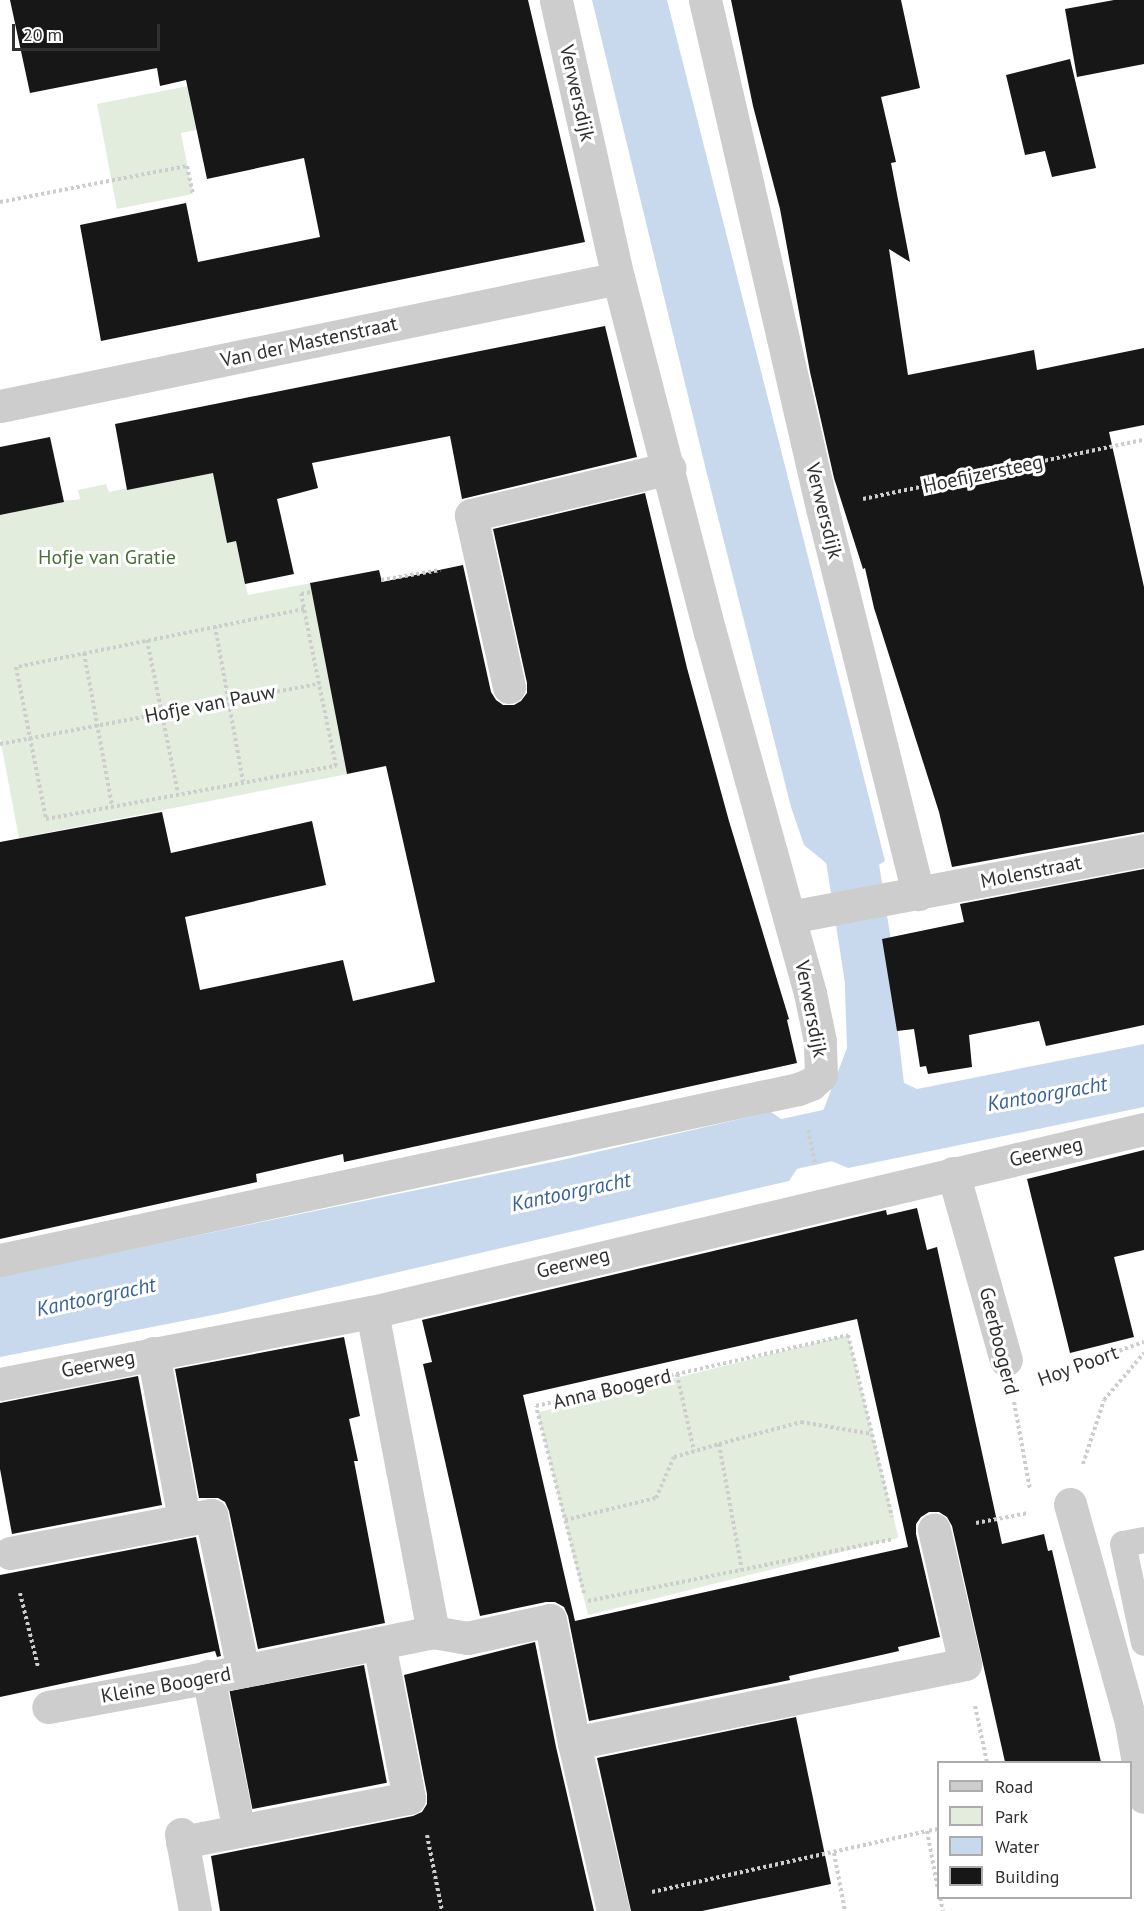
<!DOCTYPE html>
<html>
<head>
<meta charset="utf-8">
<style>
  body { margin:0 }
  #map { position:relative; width:1144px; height:1911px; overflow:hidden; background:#fff; font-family:"PT Sans",sans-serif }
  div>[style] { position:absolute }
  .green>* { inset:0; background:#e3eddd; transform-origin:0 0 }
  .water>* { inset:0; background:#c8d9ee }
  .canal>* { height:52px; margin:-26px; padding:0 26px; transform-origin:26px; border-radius:26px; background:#c8d9ee }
  .building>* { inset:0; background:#171717; transform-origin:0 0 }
  .path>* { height:4px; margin-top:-2px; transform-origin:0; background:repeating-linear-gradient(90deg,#cdcdcd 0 3px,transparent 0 6px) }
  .service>* { height:26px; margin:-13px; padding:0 13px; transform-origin:13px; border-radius:13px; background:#cdcdcd }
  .minor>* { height:33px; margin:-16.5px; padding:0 16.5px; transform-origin:16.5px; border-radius:16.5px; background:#cdcdcd }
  span { translate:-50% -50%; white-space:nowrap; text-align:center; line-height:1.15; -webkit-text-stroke:6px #fff; paint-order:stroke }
  .street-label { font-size:20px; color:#303030 }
  .park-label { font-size:20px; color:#4a6e3a }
  .water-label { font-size:21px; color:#396396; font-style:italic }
  .legend { position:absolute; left:937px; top:1761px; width:195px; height:138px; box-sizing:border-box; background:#fff; border:2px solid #acacac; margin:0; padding:8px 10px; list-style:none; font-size:18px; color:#303030 }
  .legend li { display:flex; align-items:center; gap:12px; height:30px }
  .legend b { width:30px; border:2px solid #acacac }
  .scale { position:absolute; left:12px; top:24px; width:148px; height:27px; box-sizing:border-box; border:3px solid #303030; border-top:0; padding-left:8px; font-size:18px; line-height:21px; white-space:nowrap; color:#303030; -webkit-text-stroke:4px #fff; paint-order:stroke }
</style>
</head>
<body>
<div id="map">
  <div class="green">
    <i style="clip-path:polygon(254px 73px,262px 117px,181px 133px,193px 194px,117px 209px,97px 104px)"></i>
    <i style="clip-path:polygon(263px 461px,278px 504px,230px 514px,227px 543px,236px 541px,248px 595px,311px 583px,348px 774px,19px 838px,0 738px,0 515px,13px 513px,12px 503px,74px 500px,80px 499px,78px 490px,106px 484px,109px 492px)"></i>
    <i style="left:848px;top:1335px;width:209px;height:320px;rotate:76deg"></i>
  </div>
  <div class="water">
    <i style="clip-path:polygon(592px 0,667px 0,885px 861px,871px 870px,842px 876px,804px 845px,791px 807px,706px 470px)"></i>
    <i style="clip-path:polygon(882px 926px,887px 941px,904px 1083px,917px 1089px,1144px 1044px,1144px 1107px,848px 1168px,829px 1160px,820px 1119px,847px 1048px,844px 959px,853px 931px)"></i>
    <i style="clip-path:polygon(771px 1112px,790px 1125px,799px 1166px,789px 1181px,223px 1313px,0 1357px,0 1276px,562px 1160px)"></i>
  </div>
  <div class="canal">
    <i style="left:840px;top:802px;width:33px;rotate:76deg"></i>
    <i style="left:848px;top:834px;width:168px;rotate:81.1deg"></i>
    <i style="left:725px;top:1158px;width:174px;rotate:-12.3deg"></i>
  </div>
  <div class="building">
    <i style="clip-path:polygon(10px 0,528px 0,585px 242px,101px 341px,80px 225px,186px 203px,198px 262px,320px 237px,304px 158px,207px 179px,186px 80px,160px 86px,157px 68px,30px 93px)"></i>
    <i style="clip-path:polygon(731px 0,901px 0,920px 88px,881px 97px,896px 162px,891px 163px,910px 262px,889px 249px,908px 375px,1034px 350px,1037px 370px,1144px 348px,1144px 425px,1109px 432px,1144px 587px,1144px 832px,952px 867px,939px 812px,874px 608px,865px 568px,863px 569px,834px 478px,810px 372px,780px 209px,753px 106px)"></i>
    <i style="clip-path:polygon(1114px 0,1144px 0,1144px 64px,1077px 77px,1065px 9px)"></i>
    <i style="clip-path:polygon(1070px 59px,1096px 168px,1052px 177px,1045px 151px,1025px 155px,1006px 75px)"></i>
    <i style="clip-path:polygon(605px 326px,637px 457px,462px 499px,450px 436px,312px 463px,318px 488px,277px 499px,294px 574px,245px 584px,236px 541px,227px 543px,213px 473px,127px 490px,115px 424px)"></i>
    <i style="clip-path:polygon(50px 437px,64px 502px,0 515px,0 447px)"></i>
    <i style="clip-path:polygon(645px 493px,687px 668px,729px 821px,789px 1019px,787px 1020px,797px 1063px,344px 1162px,343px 1154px,256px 1174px,257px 1182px,0 1239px,0 842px,162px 812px,171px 853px,312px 821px,326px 885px,185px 917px,200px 990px,343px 960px,353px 1001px,435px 982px,386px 766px,347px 774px,310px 583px,379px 570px,382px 582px,463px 565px,491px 692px,496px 700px,503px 705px,514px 705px,521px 701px,527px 693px,527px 683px,493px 529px)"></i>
    <i style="clip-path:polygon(1144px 869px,1144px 1025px,1046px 1046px,1039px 1021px,969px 1035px,972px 1067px,928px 1074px,926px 1066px,920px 1067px,914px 1029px,897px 1031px,882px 939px,964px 922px,960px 904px)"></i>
    <i style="clip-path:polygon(1144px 1150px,1144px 1250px,1114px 1257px,1134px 1337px,1070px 1353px,1027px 1179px)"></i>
    <i style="clip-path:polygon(evenodd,917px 1208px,927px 1250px,937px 1247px,1002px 1544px,1044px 1534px,1048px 1551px,1052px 1550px,1101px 1762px,1005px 1762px,952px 1526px,947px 1517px,939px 1512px,929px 1512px,921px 1517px,916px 1524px,916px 1534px,940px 1637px,898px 1647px,899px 1651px,789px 1676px,790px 1680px,589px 1721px,568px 1616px,564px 1607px,555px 1602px,546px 1602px,480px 1616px,423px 1364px,432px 1362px,422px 1320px,886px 1210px,887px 1215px,917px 1208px,857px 1319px,908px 1547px,575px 1621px,523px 1395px,857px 1319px)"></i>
    <i style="clip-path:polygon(344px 1337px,360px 1416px,349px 1419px,358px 1461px,354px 1461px,385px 1623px,258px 1649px,229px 1511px,225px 1502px,218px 1498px,199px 1498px,175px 1369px)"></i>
    <i style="clip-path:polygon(138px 1376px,162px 1505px,12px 1534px,0 1469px,0 1403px)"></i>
    <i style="clip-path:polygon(196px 1537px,221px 1656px,217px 1657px,215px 1651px,0 1697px,0 1575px)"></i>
    <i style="clip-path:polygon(535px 1642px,556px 1747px,594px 1911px,220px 1911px,211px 1856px,413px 1816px,422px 1812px,427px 1804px,427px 1794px,404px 1675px)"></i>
    <i style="left:364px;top:1665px;width:120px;height:137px;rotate:79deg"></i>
    <i style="clip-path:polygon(796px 1717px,831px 1884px,702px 1911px,631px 1911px,597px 1758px)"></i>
  </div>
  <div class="path">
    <i style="left:0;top:202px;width:190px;rotate:-10.9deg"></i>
    <i style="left:187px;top:166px;width:29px;rotate:78deg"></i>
    <i style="left:863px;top:499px;width:287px;rotate:-11.9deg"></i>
    <i style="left:381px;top:580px;width:60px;rotate:-9.6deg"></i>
    <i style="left:304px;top:609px;width:294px;rotate:168.6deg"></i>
    <i style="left:16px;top:667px;width:155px;rotate:78.8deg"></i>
    <i style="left:46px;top:819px;width:295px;rotate:-10.4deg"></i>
    <i style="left:336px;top:766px;width:84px;rotate:-101.7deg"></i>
    <i style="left:215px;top:626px;width:158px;rotate:79.8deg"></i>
    <i style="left:147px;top:640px;width:157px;rotate:78.6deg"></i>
    <i style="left:84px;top:653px;width:156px;rotate:79.6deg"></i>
    <i style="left:0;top:744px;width:325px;rotate:-10.7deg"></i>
    <i style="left:319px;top:684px;width:92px;rotate:-101.3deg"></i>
    <i style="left:301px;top:594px;width:11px;rotate:-10deg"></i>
    <i style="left:808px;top:1130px;width:35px;rotate:78deg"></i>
    <i style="left:677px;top:1374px;width:79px;rotate:77.6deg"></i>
    <i style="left:1046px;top:1377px;width:104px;rotate:-19.7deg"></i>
    <i style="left:1014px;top:1402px;width:88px;rotate:79.6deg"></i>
    <i style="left:719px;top:1444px;width:128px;rotate:79.7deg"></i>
    <i style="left:1083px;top:1464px;width:67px;rotate:-71.8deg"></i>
    <i style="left:1104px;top:1400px;width:62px;rotate:-49.6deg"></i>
    <i style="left:565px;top:1520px;width:94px;rotate:-13.6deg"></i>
    <i style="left:656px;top:1498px;width:45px;rotate:-66.3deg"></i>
    <i style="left:674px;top:1457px;width:47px;rotate:-16.1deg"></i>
    <i style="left:719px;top:1444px;width:85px;rotate:-15deg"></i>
    <i style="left:801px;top:1422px;width:72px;rotate:9.6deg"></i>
    <i style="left:976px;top:1523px;width:53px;rotate:-10.9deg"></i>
    <i style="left:20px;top:1593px;width:76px;rotate:76.3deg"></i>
    <i style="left:584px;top:1593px;width:193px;rotate:-104.4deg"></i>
    <i style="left:536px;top:1406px;width:320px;rotate:-12.8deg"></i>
    <i style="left:848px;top:1335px;width:187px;rotate:76.4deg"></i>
    <i style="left:588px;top:1601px;width:310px;rotate:-11.5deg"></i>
    <i style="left:975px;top:1706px;width:57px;rotate:77.9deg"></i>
    <i style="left:938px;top:1829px;width:11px;rotate:170deg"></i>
    <i style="left:927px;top:1831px;width:60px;rotate:79.4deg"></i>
    <i style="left:427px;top:1835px;width:77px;rotate:78.8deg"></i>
    <i style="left:834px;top:1853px;width:59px;rotate:79.3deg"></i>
    <i style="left:652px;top:1892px;width:282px;rotate:-12.5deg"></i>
    <i style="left:940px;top:1898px;width:13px;rotate:77deg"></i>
  </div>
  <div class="service">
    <i style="left:1144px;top:1540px;width:21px;rotate:169deg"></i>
    <i style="left:1123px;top:1544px;width:101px;rotate:78deg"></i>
  </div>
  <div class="minor">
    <i style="left:705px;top:0;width:521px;rotate:77.03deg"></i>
    <i style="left:822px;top:508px;width:398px;rotate:76deg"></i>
    <i style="left:0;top:406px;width:631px;rotate:-11.7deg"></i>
    <i style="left:509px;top:687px;width:176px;rotate:-102.5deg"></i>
    <i style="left:471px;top:515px;width:204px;rotate:-13.3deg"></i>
    <i style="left:790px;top:917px;width:360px;rotate:-10.7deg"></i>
    <i style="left:953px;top:1173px;width:194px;rotate:74.2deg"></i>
    <i style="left:0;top:1260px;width:816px;rotate:-12.09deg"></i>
    <i style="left:798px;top:1089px;width:14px;rotate:-21deg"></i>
    <i style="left:811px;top:1084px;width:13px;rotate:-42deg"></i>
    <i style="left:821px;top:1075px;width:34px;rotate:-92deg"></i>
    <i style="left:820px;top:1041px;width:49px;rotate:-101.8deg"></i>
    <i style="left:810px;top:993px;width:374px;rotate:-105.5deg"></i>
    <i style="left:710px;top:633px;width:367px;rotate:-104.5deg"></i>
    <i style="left:618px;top:278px;width:285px;rotate:-102.6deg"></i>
    <i style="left:372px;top:1312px;width:326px;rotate:79.2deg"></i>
    <i style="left:153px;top:1353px;width:169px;rotate:79.4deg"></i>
    <i style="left:0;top:1384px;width:379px;rotate:-11deg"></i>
    <i style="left:372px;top:1312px;width:793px;rotate:-13.34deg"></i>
    <i style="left:1070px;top:1504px;width:227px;rotate:74.4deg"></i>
    <i style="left:1131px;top:1723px;width:75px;rotate:80deg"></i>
    <i style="left:10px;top:1553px;width:205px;rotate:-10.7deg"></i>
    <i style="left:211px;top:1515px;width:159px;rotate:78.4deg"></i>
    <i style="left:243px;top:1671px;width:198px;rotate:169.5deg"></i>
    <i style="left:243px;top:1671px;width:194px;rotate:-11.6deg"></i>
    <i style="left:433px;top:1632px;width:35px;rotate:10deg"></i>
    <i style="left:467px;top:1638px;width:85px;rotate:-12.2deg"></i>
    <i style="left:550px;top:1620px;width:125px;rotate:79deg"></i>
    <i style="left:574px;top:1743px;width:172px;rotate:76.9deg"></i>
    <i style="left:208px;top:1676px;width:158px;rotate:78.7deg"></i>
    <i style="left:574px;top:1743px;width:399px;rotate:-11.4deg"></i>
    <i style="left:965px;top:1664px;width:138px;rotate:-103deg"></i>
    <i style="left:181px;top:1834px;width:78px;rotate:79.7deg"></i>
    <i style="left:182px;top:1842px;width:231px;rotate:-11deg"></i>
    <i style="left:409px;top:1798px;width:158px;rotate:-101deg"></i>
  </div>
  <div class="street-label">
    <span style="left:577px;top:93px;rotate:77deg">Verwersdijk</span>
    <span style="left:309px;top:342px;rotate:-12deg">Van der Mastenstraat</span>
    <span style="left:983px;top:474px;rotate:-12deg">Hoefijzersteeg</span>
    <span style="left:824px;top:511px;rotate:76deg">Verwersdijk</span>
    <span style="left:210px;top:704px;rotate:-11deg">Hofje van Pauw</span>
    <span style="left:1031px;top:872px;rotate:-11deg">Molenstraat</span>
    <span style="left:811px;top:1009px;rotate:79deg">Verwersdijk</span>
    <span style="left:1046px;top:1152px;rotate:-13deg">Geerweg</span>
    <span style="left:573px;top:1263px;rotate:-14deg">Geerweg</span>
    <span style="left:999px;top:1341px;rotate:76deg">Geerboogerd</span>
    <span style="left:98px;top:1364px;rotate:-11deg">Geerweg</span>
    <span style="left:1078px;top:1366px;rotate:-20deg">Hoy Poort</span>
    <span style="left:612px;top:1389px;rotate:-13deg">Anna Boogerd</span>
    <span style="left:166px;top:1685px;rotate:-10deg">Kleine Boogerd</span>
  </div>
  <div class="park-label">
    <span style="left:107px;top:557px">Hofje van Gratie</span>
  </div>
  <div class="water-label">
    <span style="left:1047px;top:1094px;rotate:-10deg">Kantoorgracht</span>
    <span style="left:571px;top:1192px;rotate:-12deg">Kantoorgracht</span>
    <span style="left:96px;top:1297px;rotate:-12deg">Kantoorgracht</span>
  </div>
  <ul class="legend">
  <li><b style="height:8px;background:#cdcdcd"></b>Road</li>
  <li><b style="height:16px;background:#e3eddd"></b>Park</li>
  <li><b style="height:16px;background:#c8d9ee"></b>Water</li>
  <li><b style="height:16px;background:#171717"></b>Building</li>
  </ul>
  <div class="scale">20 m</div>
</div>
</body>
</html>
